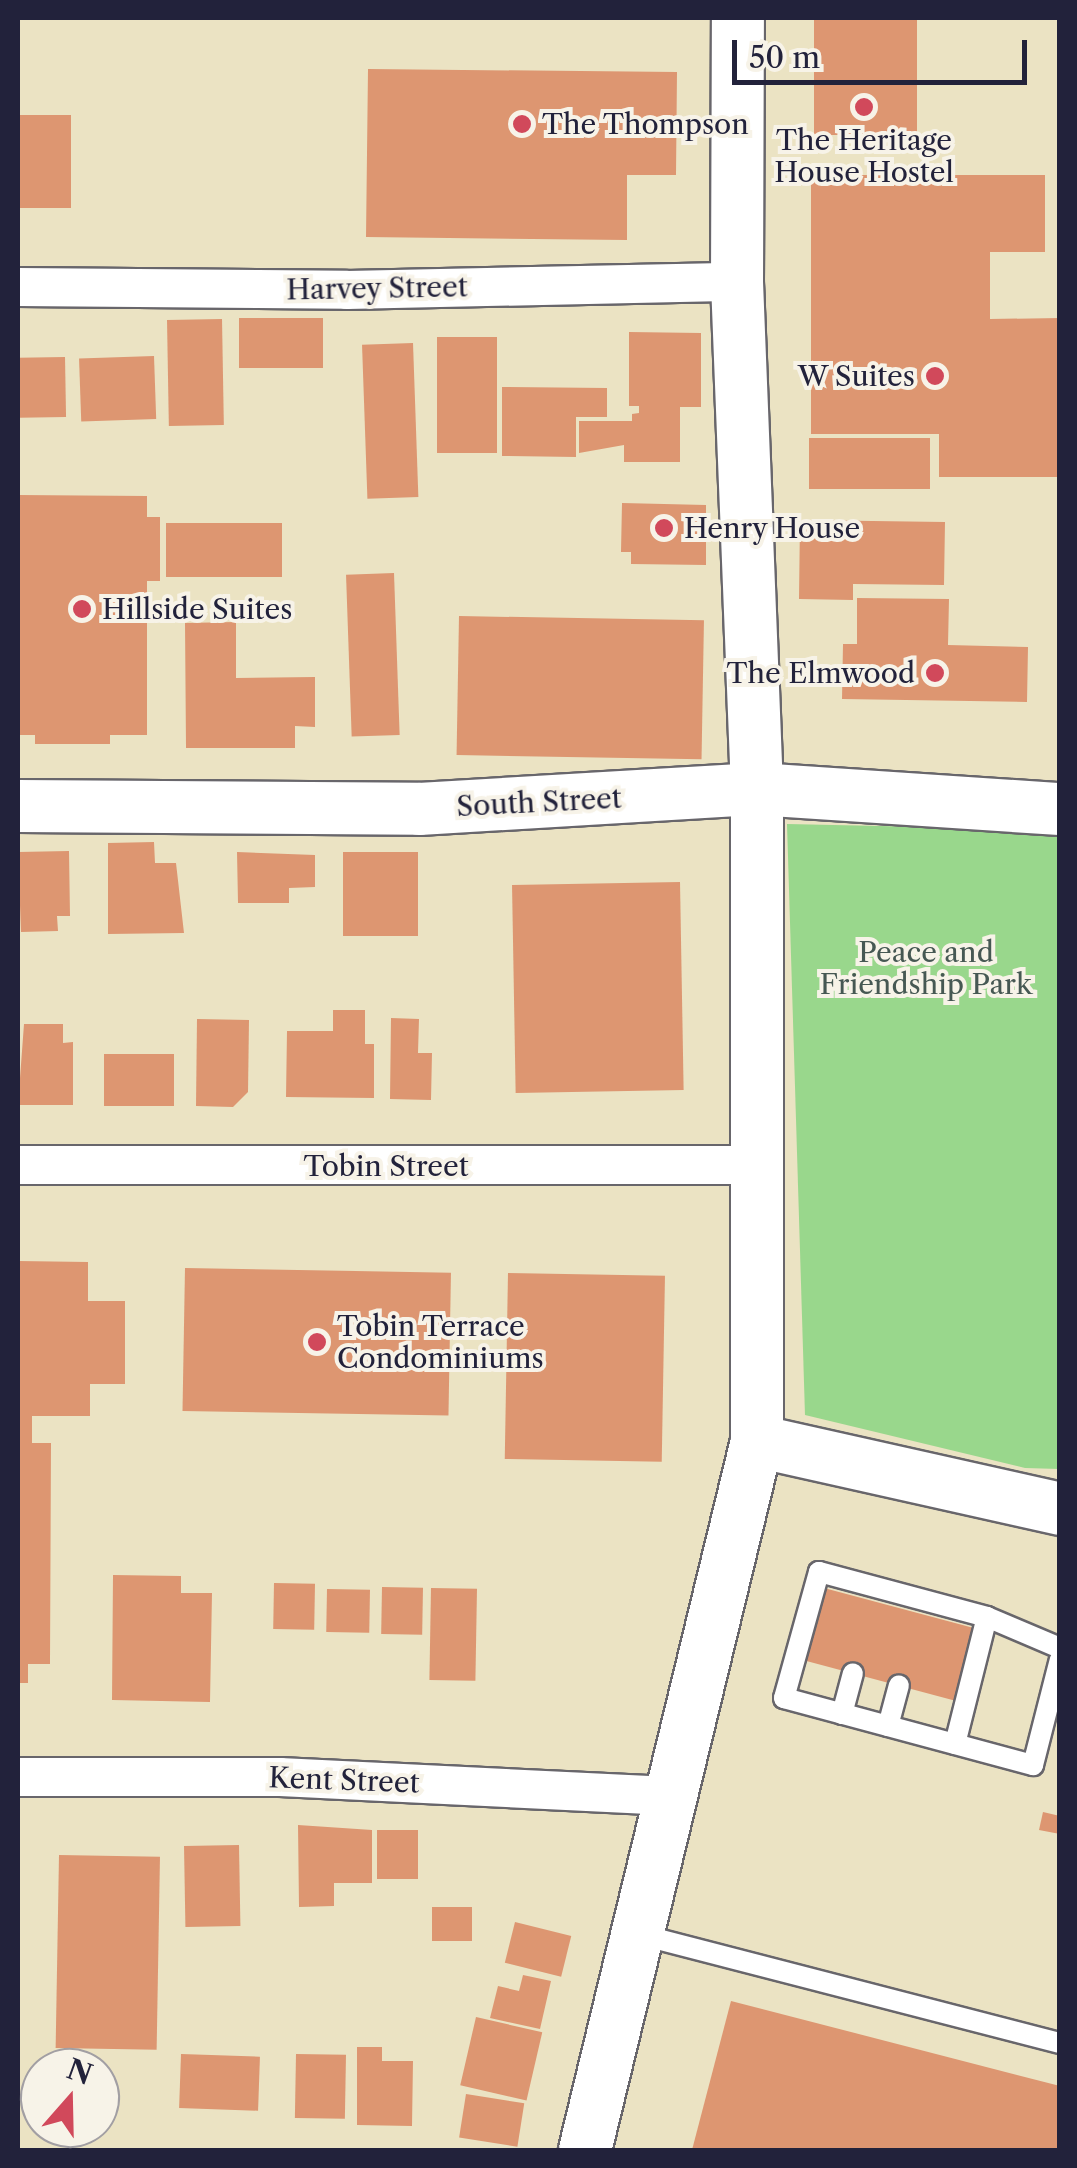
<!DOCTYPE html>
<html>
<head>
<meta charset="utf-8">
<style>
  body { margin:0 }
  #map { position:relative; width:1077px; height:2168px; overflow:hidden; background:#ebe3c3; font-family:"Libre Caslon Text",serif }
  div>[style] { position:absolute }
  .green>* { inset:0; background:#99d78c }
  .building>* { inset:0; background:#dd9671; transform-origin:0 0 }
  .roads { filter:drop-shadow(2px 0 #68666b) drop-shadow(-2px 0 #68666b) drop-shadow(0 2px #68666b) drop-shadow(0 -2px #68666b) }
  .lane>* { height:20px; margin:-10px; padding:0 10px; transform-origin:10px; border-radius:10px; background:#fff }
  .street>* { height:38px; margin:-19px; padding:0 19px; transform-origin:19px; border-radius:19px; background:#fff }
  .secondary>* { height:52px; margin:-26px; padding:0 26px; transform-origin:26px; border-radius:26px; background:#fff }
  .dots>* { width:28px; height:28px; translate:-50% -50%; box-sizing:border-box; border:5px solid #f7f3e8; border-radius:50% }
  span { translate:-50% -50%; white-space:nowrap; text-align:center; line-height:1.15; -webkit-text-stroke:8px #f7f3e8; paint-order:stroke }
  .poi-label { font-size:28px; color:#22223b }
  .left { translate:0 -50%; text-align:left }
  .right { translate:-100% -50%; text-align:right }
  .street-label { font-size:28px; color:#22223b }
  .park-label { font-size:28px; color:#465853 }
  .frame { position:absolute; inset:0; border:20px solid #22223b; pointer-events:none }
  .north { position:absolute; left:20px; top:2048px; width:100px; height:100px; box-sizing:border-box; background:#f7f3e8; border:2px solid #a29fa3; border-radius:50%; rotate:20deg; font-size:28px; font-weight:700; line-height:40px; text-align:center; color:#22223b }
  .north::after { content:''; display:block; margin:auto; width:35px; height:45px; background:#d1495b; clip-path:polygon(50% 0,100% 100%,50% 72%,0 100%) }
  .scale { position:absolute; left:732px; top:40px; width:295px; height:45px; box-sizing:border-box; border:5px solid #22223b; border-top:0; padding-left:12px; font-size:30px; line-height:35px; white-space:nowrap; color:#22223b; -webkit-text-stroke:8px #f7f3e8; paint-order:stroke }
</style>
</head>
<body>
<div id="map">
  <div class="green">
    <i style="clip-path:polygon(787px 824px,1059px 830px,1059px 1469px,1025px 1468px,805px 1415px)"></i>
  </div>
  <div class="building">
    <i style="left:814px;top:18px;width:103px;height:117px"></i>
    <i style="clip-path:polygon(368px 69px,677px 72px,676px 175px,627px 175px,627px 240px,366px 237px)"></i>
    <i style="left:18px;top:115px;width:53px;height:93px"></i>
    <i style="clip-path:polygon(811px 175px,1045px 175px,1045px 252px,990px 252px,990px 319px,1060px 318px,1060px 477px,939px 477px,939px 434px,811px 434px)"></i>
    <i style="left:323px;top:318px;width:50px;height:84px;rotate:90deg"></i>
    <i style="left:222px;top:319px;width:106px;height:55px;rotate:89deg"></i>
    <i style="clip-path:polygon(629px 332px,701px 333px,701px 407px,680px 407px,680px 462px,624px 462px,624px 445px,579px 453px,579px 421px,632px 421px,632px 414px,639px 413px,639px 406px,629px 406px)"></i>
    <i style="left:437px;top:337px;width:60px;height:116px"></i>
    <i style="left:413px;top:343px;width:154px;height:51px;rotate:88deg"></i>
    <i style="left:154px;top:356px;width:63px;height:75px;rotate:88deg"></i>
    <i style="left:65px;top:357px;width:60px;height:47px;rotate:89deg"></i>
    <i style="clip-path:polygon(502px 387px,607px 388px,607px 417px,576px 417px,576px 457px,502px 456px)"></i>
    <i style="left:809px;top:438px;width:121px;height:51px"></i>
    <i style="clip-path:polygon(18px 495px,147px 496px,147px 517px,160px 517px,160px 581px,147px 581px,147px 735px,110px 735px,110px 744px,35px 744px,35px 735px,18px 735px)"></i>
    <i style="clip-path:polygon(622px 503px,706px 505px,706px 565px,631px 564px,631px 552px,621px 552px)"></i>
    <i style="clip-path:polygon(800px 520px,945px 522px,944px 585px,853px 584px,853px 600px,799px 599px)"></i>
    <i style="left:166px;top:523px;width:116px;height:54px"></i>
    <i style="left:394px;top:573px;width:162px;height:48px;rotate:88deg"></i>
    <i style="clip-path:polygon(857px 598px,949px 599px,948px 645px,1028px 647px,1027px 702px,842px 699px,843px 644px,857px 644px)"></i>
    <i style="left:459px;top:616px;width:245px;height:139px;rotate:1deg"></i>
    <i style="clip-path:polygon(236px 622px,236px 678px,315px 677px,315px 727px,295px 726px,295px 748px,186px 748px,185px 623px)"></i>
    <i style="clip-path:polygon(154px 842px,155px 863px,176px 863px,184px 933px,108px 934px,108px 843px)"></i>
    <i style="clip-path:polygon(69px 851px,70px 916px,57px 916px,58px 931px,21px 932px,18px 852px)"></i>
    <i style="clip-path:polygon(237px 852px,315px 855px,315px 887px,289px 888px,289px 903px,238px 903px)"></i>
    <i style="left:343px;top:852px;width:75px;height:84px"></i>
    <i style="left:680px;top:882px;width:208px;height:168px;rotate:89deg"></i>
    <i style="clip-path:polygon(333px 1010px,365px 1010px,365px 1044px,374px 1044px,374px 1098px,286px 1097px,287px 1031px,333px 1031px)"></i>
    <i style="clip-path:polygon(391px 1018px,419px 1019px,418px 1053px,432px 1053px,431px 1100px,390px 1099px)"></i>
    <i style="clip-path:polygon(197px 1019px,249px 1020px,248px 1092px,233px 1107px,196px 1106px)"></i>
    <i style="clip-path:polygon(24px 1024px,63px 1024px,63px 1043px,73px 1042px,73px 1105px,18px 1105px)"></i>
    <i style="left:104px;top:1054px;width:70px;height:52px"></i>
    <i style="clip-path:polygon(18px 1261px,88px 1262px,88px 1301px,125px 1301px,125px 1384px,90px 1384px,90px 1416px,32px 1416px,32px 1443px,51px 1443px,50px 1664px,28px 1664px,28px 1683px,18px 1683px)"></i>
    <i style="left:185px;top:1268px;width:266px;height:143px;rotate:1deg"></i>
    <i style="left:508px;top:1273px;width:157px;height:186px;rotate:1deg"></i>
    <i style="clip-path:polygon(113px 1575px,181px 1576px,181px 1593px,212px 1593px,210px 1702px,112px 1700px)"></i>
    <i style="left:274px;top:1583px;width:41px;height:46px;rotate:1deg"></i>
    <i style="left:382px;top:1587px;width:41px;height:47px;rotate:1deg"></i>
    <i style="left:431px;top:1588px;width:46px;height:92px;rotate:1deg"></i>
    <i style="left:824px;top:1588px;width:155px;height:75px;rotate:15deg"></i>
    <i style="left:327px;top:1589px;width:43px;height:43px;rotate:1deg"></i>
    <i style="clip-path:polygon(1043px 1812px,1060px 1816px,1060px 1834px,1039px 1830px)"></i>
    <i style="clip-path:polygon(298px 1825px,372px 1830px,372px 1883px,334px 1883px,334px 1906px,299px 1907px)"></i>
    <i style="left:377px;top:1830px;width:41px;height:49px"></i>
    <i style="left:239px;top:1845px;width:81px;height:55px;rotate:89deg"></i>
    <i style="left:59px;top:1855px;width:101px;height:193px;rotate:1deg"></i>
    <i style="left:432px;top:1907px;width:40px;height:34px"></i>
    <i style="left:515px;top:1922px;width:58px;height:42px;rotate:14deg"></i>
    <i style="clip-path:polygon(523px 1975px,551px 1981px,540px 2029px,490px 2018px,498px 1986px,519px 1991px)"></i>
    <i style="clip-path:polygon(731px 2001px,1060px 2086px,1060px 2150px,692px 2150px)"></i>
    <i style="left:476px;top:2017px;width:68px;height:70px;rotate:13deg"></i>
    <i style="clip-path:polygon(357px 2047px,382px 2047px,382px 2061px,413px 2061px,412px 2126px,357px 2125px)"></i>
    <i style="left:181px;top:2054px;width:79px;height:54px;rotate:2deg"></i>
    <i style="left:296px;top:2054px;width:50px;height:64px;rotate:1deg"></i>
    <i style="left:466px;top:2094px;width:59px;height:44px;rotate:9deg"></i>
  </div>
  <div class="roads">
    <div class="lane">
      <i style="left:1060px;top:1648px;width:79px;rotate:-157deg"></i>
      <i style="left:987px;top:1617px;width:174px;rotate:-165deg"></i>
      <i style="left:819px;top:1572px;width:131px;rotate:105.5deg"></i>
      <i style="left:784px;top:1698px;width:258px;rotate:15.1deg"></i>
      <i style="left:1033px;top:1765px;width:109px;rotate:-75.7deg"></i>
      <i style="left:842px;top:1714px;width:42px;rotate:-75deg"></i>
      <i style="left:888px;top:1726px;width:42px;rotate:-75deg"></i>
      <i style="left:955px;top:1744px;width:131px;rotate:-75.9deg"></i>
      <i style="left:638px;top:1934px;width:436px;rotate:14.5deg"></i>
    </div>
    <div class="street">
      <i style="left:18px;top:287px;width:329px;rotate:0.5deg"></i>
      <i style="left:347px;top:290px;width:390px;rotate:-1.2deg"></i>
      <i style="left:18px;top:1165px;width:736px"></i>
      <i style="left:18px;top:1777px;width:262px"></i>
      <i style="left:280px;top:1777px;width:390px;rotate:2.8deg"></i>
    </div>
    <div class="secondary">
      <i style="left:18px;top:806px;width:401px;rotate:0.4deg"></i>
      <i style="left:419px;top:809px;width:339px;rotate:-3.4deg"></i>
      <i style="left:757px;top:789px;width:304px;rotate:3.8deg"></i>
      <i style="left:757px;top:1441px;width:311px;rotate:12.6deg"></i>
      <i style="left:585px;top:2150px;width:730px;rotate:-76.36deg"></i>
      <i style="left:757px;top:1441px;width:652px;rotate:-90deg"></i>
      <i style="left:757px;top:789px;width:507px;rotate:-92.26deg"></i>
      <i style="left:737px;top:282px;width:264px;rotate:-89.8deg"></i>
    </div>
  </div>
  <div class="dots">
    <i style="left:864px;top:107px;background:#d1495b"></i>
    <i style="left:522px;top:124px;background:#d1495b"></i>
    <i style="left:935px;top:376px;background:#d1495b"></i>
    <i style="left:664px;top:528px;background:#d1495b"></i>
    <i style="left:82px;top:609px;background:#d1495b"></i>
    <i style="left:935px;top:673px;background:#d1495b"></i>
    <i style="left:317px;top:1342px;background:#d1495b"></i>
  </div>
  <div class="poi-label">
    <span class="left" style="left:542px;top:124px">The Thompson</span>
    <span style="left:864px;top:156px">The Heritage<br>House Hostel</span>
    <span class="right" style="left:915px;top:376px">W Suites</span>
    <span class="left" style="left:684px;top:528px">Henry House</span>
    <span class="left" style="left:102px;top:609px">Hillside Suites</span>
    <span class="right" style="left:915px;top:673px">The Elmwood</span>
    <span class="left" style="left:337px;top:1342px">Tobin Terrace<br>Condominiums</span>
  </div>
  <div class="street-label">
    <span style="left:377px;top:288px;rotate:-1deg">Harvey Street</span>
    <span style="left:539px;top:802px;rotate:-3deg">South Street</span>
    <span style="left:386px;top:1166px">Tobin Street</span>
    <span style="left:344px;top:1780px;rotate:2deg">Kent Street</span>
  </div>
  <div class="park-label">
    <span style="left:926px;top:968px">Peace and<br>Friendship Park</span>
  </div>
  <div class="frame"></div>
  <div class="north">N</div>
  <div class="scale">50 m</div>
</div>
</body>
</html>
